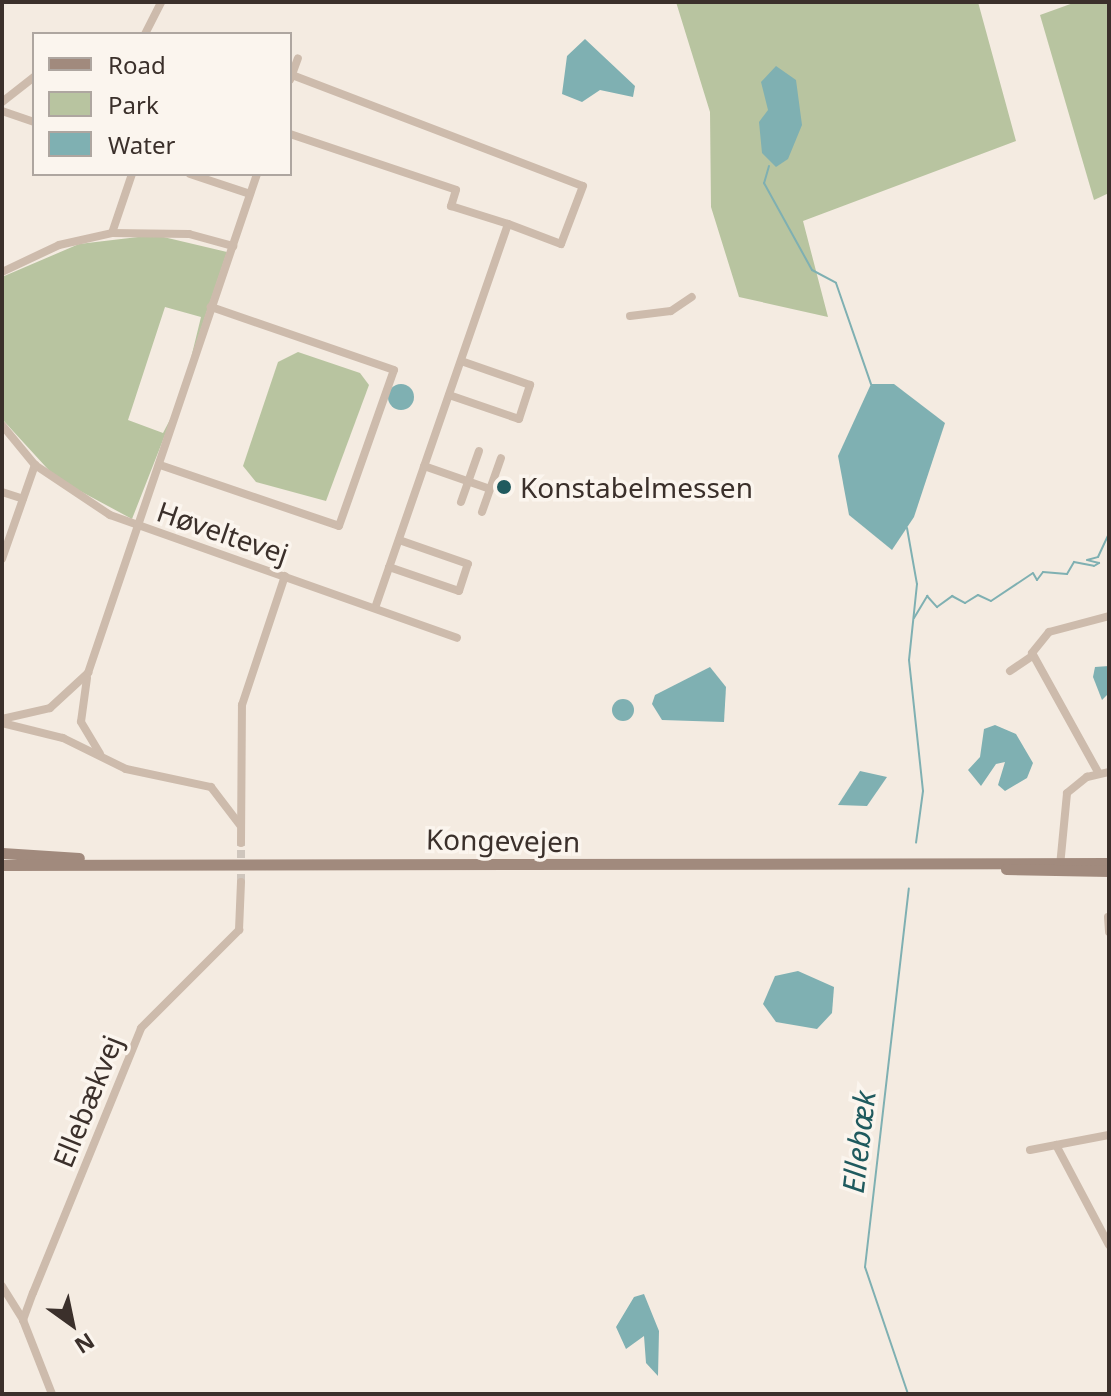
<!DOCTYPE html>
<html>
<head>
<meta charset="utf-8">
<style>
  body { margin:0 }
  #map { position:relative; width:1111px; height:1396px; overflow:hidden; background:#f4ebe1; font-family:"Noto Sans",sans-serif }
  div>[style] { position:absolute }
  .green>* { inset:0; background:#b8c4a0 }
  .water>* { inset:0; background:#7fb0b2 }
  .round { border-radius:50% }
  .stream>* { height:2px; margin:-1px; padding:0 1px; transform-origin:1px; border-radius:1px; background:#7fb0b2 }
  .minor-tunnel>* { height:8px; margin-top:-4px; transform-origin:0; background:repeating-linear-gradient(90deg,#cfc6bd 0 8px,transparent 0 12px) }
  .minor>* { height:8px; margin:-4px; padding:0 4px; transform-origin:4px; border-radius:4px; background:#cdbbac }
  .secondary>* { height:11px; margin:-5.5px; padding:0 5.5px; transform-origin:5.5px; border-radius:5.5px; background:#a18a7d }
  .dots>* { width:22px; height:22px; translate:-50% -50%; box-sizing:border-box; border:4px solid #fbf5ee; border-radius:50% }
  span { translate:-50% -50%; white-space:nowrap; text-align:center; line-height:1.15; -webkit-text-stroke:7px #fbf5ee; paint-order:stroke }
  .poi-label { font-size:28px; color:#3b302b }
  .left { translate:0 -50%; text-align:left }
  .street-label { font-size:28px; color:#3b302b }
  .water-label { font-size:30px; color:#1f5a5e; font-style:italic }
  .frame { position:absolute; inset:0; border:4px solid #3b302b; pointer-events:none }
  .legend { position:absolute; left:32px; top:32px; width:260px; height:144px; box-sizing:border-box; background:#fbf5ee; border:2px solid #aea6a0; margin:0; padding:10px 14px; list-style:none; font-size:24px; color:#3b302b }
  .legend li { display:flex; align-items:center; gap:16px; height:40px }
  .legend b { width:40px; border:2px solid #aea6a0 }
  .north { position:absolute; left:32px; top:1284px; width:80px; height:80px; -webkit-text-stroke:6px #fbf5ee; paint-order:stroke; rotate:147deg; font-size:22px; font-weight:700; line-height:32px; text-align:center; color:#3b302b }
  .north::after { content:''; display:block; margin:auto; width:28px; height:36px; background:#3b302b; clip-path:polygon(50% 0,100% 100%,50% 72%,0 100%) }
</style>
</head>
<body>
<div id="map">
  <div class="green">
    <i style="clip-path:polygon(676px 2px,978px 2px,1016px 141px,803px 221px,828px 317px,739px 297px,711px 207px,710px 112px)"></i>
    <i style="clip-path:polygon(1076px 2px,1109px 2px,1109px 193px,1094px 200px,1040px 15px)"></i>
    <i style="clip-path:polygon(155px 235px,227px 252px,191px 358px,201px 317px,165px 307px,128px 420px,163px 433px,174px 412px,132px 519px,56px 478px,2px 419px,2px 277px,79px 244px)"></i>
    <i style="clip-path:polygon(298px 352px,360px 373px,369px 385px,326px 501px,256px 482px,243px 466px,278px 362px)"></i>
  </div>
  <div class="water">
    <i style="clip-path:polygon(585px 39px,635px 86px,633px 97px,600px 90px,582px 102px,562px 94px,567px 56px)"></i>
    <i style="clip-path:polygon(776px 66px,796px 80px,802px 125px,788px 159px,776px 167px,762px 153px,759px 122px,768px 110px,761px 82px)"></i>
    <i style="clip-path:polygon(871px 384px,894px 384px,945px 423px,914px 517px,892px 550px,849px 515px,838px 456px)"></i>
    <i class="round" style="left:388px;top:384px;width:26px;height:26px"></i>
    <i style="clip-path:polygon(1109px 666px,1109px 693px,1102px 700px,1093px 677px,1095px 667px)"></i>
    <i style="clip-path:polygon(710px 667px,726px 687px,724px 722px,662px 720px,652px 704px,655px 695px)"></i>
    <i class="round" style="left:612px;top:699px;width:22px;height:22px"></i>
    <i style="clip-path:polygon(995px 725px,1016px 734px,1033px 763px,1027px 778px,1005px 791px,998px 785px,1005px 762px,996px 764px,981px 786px,968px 770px,980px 757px,984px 729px)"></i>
    <i style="clip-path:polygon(860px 771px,887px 777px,867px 806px,838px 805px)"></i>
    <i style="clip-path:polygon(798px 971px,834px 987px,832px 1013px,817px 1029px,776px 1022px,763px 1004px,775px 976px)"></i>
    <i style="clip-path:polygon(644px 1294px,659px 1331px,658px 1376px,646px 1363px,644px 1336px,626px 1349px,616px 1327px,634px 1297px)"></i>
  </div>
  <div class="stream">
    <i style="left:769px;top:166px;width:18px;rotate:106deg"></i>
    <i style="left:764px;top:183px;width:99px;rotate:61.1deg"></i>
    <i style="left:812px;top:270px;width:27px;rotate:28deg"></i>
    <i style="left:836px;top:283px;width:107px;rotate:70.9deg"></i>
    <i style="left:907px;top:528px;width:57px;rotate:79.9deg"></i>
    <i style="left:917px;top:584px;width:76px;rotate:96deg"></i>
    <i style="left:909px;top:660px;width:132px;rotate:83.9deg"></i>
    <i style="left:923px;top:791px;width:52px;rotate:97.7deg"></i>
    <i style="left:914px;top:618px;width:26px;rotate:-59deg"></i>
    <i style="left:927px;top:596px;width:15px;rotate:48deg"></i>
    <i style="left:937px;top:607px;width:19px;rotate:-36deg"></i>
    <i style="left:952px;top:596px;width:15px;rotate:28deg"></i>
    <i style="left:965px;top:603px;width:15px;rotate:-32deg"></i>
    <i style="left:978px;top:595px;width:14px;rotate:25deg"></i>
    <i style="left:991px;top:601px;width:50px;rotate:-33.7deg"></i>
    <i style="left:1033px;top:573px;width:8px;rotate:60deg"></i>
    <i style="left:1037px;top:580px;width:10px;rotate:-53deg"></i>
    <i style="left:1043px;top:572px;width:24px;rotate:5deg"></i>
    <i style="left:1067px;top:574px;width:14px;rotate:-60deg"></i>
    <i style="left:1074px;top:562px;width:20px;rotate:11deg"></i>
    <i style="left:1094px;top:566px;width:6px;rotate:-31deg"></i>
    <i style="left:1099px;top:563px;width:12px;rotate:-166deg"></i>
    <i style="left:1087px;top:560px;width:11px;rotate:-15deg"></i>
    <i style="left:1098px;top:557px;width:26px;rotate:-65deg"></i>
    <i style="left:908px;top:1394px;width:134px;rotate:-108.7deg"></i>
    <i style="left:865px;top:1267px;width:381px;rotate:-83.4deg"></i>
  </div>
  <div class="minor-tunnel">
    <i style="left:241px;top:882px;width:39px;rotate:-90deg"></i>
  </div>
  <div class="minor">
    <i style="left:145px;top:34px;width:36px;rotate:-63deg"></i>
    <i style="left:292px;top:75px;width:311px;rotate:20.9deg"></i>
    <i style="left:583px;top:186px;width:62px;rotate:110.8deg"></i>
    <i style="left:561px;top:244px;width:57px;rotate:-159.3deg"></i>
    <i style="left:508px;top:224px;width:406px;rotate:109.1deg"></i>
    <i style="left:290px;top:80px;width:23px;rotate:-70deg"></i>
    <i style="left:2px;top:102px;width:41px;rotate:-38deg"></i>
    <i style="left:2px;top:111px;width:34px;rotate:19deg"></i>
    <i style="left:290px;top:134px;width:175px;rotate:18.6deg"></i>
    <i style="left:456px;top:190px;width:17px;rotate:107deg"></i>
    <i style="left:451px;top:206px;width:60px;rotate:17.5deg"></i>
    <i style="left:190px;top:174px;width:63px;rotate:18.4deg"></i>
    <i style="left:112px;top:233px;width:62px;rotate:-71.3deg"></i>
    <i style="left:2px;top:272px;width:63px;rotate:-25.3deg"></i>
    <i style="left:59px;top:245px;width:54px;rotate:-12.8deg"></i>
    <i style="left:112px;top:233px;width:77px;rotate:0.7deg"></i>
    <i style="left:189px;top:234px;width:46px;rotate:15.3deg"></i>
    <i style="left:630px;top:316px;width:41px;rotate:-7deg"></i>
    <i style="left:671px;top:311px;width:25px;rotate:-34deg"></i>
    <i style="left:449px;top:395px;width:74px;rotate:18.9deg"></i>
    <i style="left:519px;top:419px;width:36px;rotate:-72deg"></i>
    <i style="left:530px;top:385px;width:73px;rotate:-160.8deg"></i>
    <i style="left:2px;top:425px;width:52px;rotate:50.5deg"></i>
    <i style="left:35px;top:465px;width:90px;rotate:33.7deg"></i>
    <i style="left:110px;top:515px;width:368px;rotate:19.5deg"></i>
    <i style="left:160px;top:465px;width:189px;rotate:18.8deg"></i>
    <i style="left:339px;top:526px;width:165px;rotate:-70.6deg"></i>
    <i style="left:394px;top:370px;width:194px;rotate:-161deg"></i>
    <i style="left:424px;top:466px;width:70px;rotate:19.2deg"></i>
    <i style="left:2px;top:492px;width:22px;rotate:18deg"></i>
    <i style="left:461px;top:502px;width:54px;rotate:-70.6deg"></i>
    <i style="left:482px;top:512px;width:57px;rotate:-70.6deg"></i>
    <i style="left:2px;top:559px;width:100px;rotate:-70.7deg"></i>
    <i style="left:389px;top:567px;width:74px;rotate:18.9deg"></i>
    <i style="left:459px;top:591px;width:28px;rotate:-72deg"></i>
    <i style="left:468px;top:564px;width:73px;rotate:-160.8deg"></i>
    <i style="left:1010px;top:671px;width:27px;rotate:-34deg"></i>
    <i style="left:87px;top:678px;width:44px;rotate:97.8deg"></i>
    <i style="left:81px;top:722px;width:37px;rotate:59deg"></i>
    <i style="left:2px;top:719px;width:49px;rotate:-12.9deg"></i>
    <i style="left:50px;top:708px;width:52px;rotate:-42.6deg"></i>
    <i style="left:88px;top:673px;width:527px;rotate:-71.29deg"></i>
    <i style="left:2px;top:723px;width:63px;rotate:13.8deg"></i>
    <i style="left:63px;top:738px;width:70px;rotate:26.2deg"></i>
    <i style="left:126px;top:769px;width:87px;rotate:12deg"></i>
    <i style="left:211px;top:787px;width:48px;rotate:52.7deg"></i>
    <i style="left:1098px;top:772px;width:136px;rotate:-119deg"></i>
    <i style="left:1032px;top:653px;width:27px;rotate:-51deg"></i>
    <i style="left:1049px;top:632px;width:62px;rotate:-14.9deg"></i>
    <i style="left:241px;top:843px;width:138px;rotate:-89.6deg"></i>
    <i style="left:242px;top:705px;width:136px;rotate:-71.6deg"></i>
    <i style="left:1060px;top:866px;width:73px;rotate:-84.5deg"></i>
    <i style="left:1067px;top:793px;width:26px;rotate:-39deg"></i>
    <i style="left:1087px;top:777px;width:23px;rotate:-13deg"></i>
    <i style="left:1108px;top:917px;width:15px;rotate:86deg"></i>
    <i style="left:1056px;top:1145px;width:113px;rotate:62.1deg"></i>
    <i style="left:1030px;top:1150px;width:80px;rotate:-10.8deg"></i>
    <i style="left:2px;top:1286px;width:40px;rotate:58deg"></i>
    <i style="left:52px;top:1394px;width:79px;rotate:-111.4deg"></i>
    <i style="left:23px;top:1320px;width:29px;rotate:-70deg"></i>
    <i style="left:33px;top:1293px;width:286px;rotate:-67.8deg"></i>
    <i style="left:141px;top:1028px;width:139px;rotate:-45deg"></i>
    <i style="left:239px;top:930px;width:48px;rotate:-87.6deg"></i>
  </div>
  <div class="secondary">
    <i style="left:2px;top:853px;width:77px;rotate:3.7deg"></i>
    <i style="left:2px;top:865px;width:1107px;rotate:-0.1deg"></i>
    <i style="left:1006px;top:869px;width:103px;rotate:1.1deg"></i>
  </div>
  <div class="dots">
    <i style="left:504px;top:487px;background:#1f5a5e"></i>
  </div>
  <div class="poi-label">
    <span class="left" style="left:520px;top:487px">Konstabelmessen</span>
  </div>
  <div class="street-label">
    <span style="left:223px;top:532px;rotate:19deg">Høveltevej</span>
    <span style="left:503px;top:840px;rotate:1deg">Kongevejen</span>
    <span style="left:87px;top:1101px;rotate:-68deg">Ellebækvej</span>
  </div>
  <div class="water-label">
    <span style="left:859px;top:1142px;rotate:-83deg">Ellebæk</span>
  </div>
  <div class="frame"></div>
  <ul class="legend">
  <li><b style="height:10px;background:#a18a7d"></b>Road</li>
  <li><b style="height:22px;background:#b8c4a0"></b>Park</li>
  <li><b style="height:22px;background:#7fb0b2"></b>Water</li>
  </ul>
  <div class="north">N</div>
</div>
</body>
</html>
